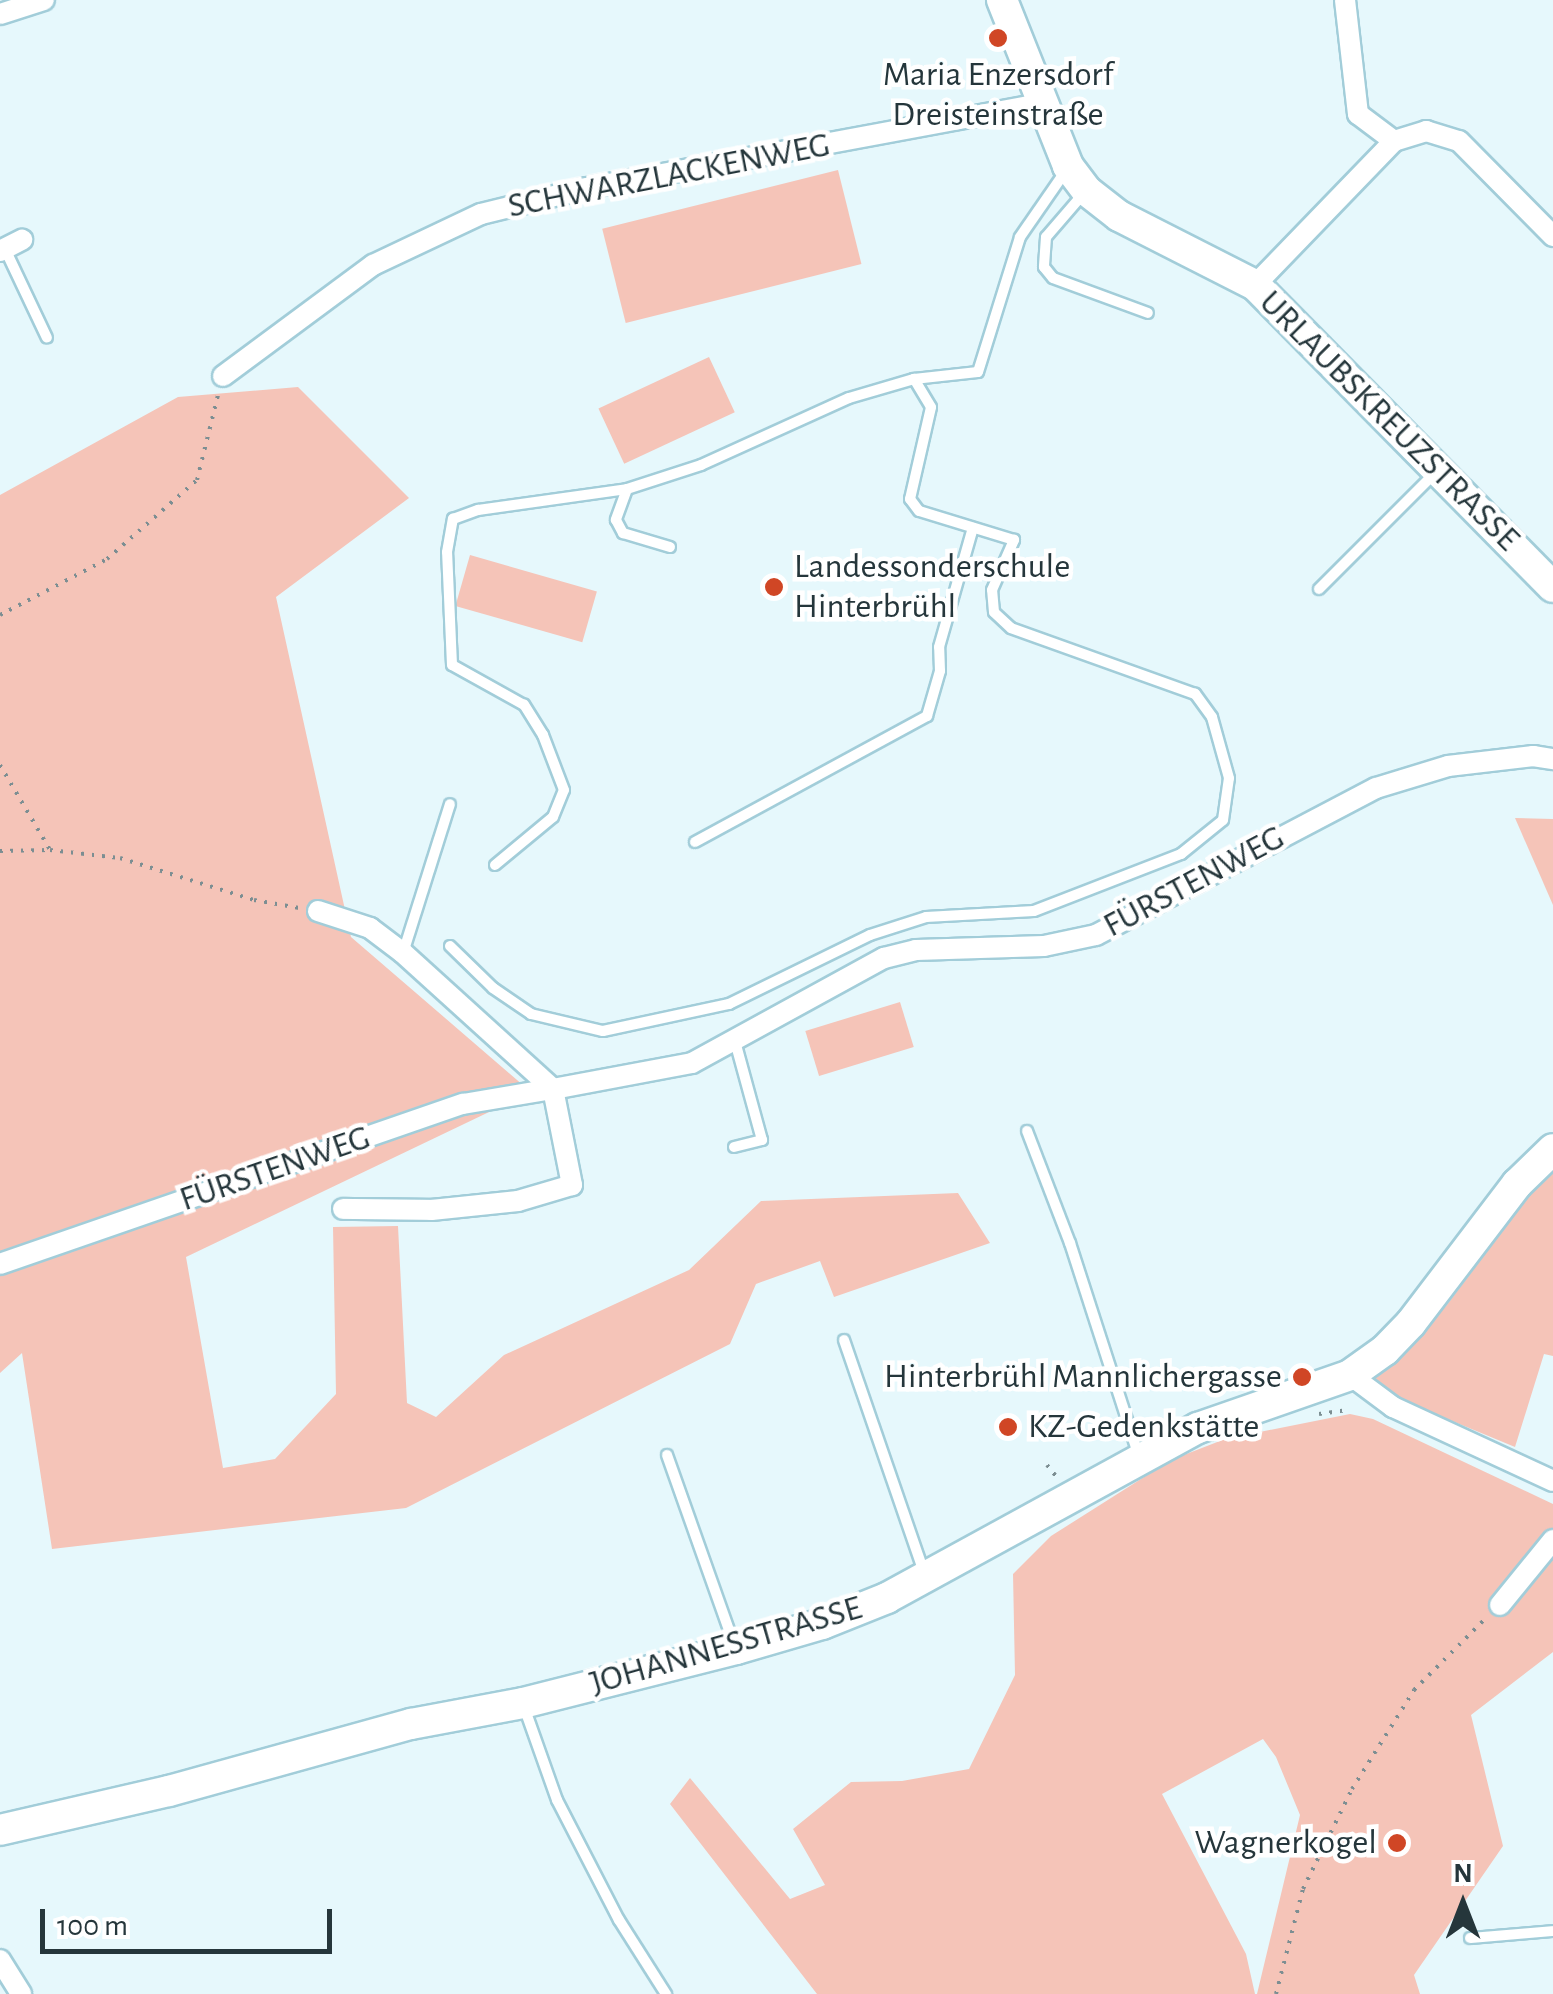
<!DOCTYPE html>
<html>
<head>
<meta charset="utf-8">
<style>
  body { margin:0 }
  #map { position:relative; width:1553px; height:1994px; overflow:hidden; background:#e6f8fc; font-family:"Alegreya Sans",sans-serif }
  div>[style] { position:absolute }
  .green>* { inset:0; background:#f5c4b8; transform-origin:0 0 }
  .path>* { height:4px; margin-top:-2px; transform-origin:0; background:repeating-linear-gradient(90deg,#7c8e92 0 2.5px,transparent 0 10.5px) }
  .roads { filter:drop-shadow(2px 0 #a2cdd9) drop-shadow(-2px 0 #a2cdd9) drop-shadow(0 2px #a2cdd9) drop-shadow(0 -2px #a2cdd9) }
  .lane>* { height:10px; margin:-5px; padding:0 5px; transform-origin:5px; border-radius:5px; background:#fff }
  .street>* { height:20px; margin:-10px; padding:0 10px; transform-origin:10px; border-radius:10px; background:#fff }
  .secondary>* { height:30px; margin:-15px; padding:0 15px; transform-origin:15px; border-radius:15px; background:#fff }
  .dots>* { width:28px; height:28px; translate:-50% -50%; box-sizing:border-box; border:5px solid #fff; border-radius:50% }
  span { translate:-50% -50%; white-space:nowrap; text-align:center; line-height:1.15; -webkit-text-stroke:9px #fff; paint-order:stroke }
  .poi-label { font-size:35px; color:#25363b }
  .left { translate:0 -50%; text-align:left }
  .right { translate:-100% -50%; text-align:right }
  .street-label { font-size:35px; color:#25363b }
  .north { position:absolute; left:1413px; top:1854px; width:100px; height:100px; -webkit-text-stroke:8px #fff; paint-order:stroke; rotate:0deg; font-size:28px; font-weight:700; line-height:40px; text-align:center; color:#25363b }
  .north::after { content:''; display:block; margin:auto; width:35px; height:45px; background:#25363b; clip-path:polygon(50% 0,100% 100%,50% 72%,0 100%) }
  .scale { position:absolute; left:40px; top:1909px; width:292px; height:45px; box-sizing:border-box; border:5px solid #25363b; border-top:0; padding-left:12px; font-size:30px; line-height:35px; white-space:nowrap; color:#25363b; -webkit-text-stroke:8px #fff; paint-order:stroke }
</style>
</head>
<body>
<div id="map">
  <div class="green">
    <i style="left:838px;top:170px;width:97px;height:243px;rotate:76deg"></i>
    <i style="left:709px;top:357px;width:61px;height:122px;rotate:65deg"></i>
    <i style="clip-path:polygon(298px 387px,409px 498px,276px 597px,351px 937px,531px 1092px,186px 1257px,223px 1468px,275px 1459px,336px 1394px,333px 1227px,398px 1226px,407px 1403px,436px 1417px,504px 1355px,689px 1270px,761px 1201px,958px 1193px,990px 1243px,834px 1297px,820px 1261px,756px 1284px,730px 1344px,406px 1508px,52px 1549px,22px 1353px,0 1373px,0 495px,178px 397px)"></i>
    <i style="left:470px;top:555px;width:132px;height:53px;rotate:16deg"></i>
    <i style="clip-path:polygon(1515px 818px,1553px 819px,1553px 905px)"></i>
    <i style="left:900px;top:1002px;width:47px;height:99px;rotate:73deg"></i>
    <i style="clip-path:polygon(1553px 1173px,1553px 1356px,1544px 1354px,1515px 1447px,1399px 1399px,1375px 1378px,1446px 1306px,1537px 1185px)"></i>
    <i style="clip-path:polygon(1350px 1414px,1373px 1419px,1553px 1504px,1553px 1652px,1471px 1715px,1503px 1846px,1414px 1975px,1420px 1994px,1257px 1994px,1300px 1815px,1276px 1757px,1263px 1739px,1162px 1794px,1246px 1954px,1255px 1994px,817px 1994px,670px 1804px,690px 1778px,790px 1899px,825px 1885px,793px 1829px,851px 1782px,902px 1781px,969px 1769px,1015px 1675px,1013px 1574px,1051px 1536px,1171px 1460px,1225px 1439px)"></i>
  </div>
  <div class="path">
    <i style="left:0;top:615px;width:121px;rotate:-27.6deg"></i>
    <i style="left:107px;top:559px;width:120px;rotate:-41.3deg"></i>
    <i style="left:197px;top:480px;width:88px;rotate:-76.1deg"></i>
    <i style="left:0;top:765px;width:99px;rotate:59.5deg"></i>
    <i style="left:0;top:851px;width:50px;rotate:-1.1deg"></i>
    <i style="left:50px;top:850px;width:70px;rotate:6.5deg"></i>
    <i style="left:120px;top:858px;width:140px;rotate:17.4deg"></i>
    <i style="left:254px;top:900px;width:46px;rotate:10.1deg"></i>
    <i style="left:1319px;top:1414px;width:27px;rotate:-8deg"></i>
    <i style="left:1047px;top:1465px;width:14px;rotate:51deg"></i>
    <i style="left:1276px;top:1994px;width:108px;rotate:-75.6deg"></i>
    <i style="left:1303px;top:1889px;width:111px;rotate:-63.9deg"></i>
    <i style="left:1352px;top:1789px;width:117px;rotate:-57.9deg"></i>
    <i style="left:1414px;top:1690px;width:103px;rotate:-45deg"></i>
  </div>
  <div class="roads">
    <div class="lane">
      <i style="left:1084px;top:193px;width:58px;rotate:130.8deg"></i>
      <i style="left:1046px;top:237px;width:30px;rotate:94deg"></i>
      <i style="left:1044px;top:267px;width:14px;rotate:51deg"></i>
      <i style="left:1053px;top:278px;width:101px;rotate:20.2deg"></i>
      <i style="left:5px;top:249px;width:98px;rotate:64.7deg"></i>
      <i style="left:627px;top:489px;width:33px;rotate:110deg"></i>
      <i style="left:616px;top:520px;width:15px;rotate:62deg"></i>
      <i style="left:623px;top:533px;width:49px;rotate:16.6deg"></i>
      <i style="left:1319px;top:589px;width:164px;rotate:-45deg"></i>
      <i style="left:695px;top:842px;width:264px;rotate:-28.5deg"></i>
      <i style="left:927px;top:716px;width:47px;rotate:-73.9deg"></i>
      <i style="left:940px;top:671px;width:24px;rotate:-92deg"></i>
      <i style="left:939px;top:647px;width:124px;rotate:-74.1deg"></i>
      <i style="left:495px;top:865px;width:75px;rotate:-39.6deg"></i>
      <i style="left:553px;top:817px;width:29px;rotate:-68deg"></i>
      <i style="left:564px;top:790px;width:59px;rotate:-110.9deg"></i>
      <i style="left:543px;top:735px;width:36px;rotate:-122deg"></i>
      <i style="left:524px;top:705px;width:82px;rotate:-150.9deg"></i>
      <i style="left:452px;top:665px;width:113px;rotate:-92.5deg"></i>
      <i style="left:447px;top:552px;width:34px;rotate:-80deg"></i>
      <i style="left:453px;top:519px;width:27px;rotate:-20deg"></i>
      <i style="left:478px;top:510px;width:150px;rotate:-8deg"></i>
      <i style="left:627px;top:489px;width:78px;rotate:-18deg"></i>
      <i style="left:701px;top:465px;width:162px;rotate:-24.4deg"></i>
      <i style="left:849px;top:398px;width:68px;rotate:-16.3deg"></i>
      <i style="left:450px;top:946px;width:60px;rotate:44.3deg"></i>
      <i style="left:493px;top:988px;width:46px;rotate:34.4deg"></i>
      <i style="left:531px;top:1014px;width:74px;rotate:13.3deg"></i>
      <i style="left:603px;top:1031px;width:129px;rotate:-12.1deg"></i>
      <i style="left:729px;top:1004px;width:157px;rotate:-26.1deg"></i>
      <i style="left:870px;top:935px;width:59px;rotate:-17.8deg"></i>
      <i style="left:926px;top:917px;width:108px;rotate:-3.2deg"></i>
      <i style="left:1034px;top:911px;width:158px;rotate:-21.2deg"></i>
      <i style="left:1181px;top:854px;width:54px;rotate:-39deg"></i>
      <i style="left:1223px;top:820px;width:42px;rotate:-81.9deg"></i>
      <i style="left:1229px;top:778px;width:63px;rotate:-105.6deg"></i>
      <i style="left:1212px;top:717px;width:29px;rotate:-126deg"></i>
      <i style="left:1195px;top:694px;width:195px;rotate:-160.3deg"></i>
      <i style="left:1011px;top:628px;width:23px;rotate:-137deg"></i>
      <i style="left:994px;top:612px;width:22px;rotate:-95deg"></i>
      <i style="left:992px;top:590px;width:55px;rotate:-66.3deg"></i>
      <i style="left:1014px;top:540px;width:99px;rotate:-163deg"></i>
      <i style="left:919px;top:511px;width:15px;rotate:-127deg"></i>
      <i style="left:910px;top:499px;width:94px;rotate:-77.1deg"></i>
      <i style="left:931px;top:407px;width:33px;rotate:-121deg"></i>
      <i style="left:914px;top:379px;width:64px;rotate:-6.2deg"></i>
      <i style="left:978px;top:372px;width:141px;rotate:-72.7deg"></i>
      <i style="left:1020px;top:237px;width:79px;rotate:-55.3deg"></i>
      <i style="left:403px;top:953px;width:156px;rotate:-72.5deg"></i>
      <i style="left:1027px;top:1131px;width:120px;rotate:69deg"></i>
      <i style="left:1070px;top:1243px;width:224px;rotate:72.1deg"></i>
      <i style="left:734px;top:1147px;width:29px;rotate:-14deg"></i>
      <i style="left:762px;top:1140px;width:103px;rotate:-105.3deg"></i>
      <i style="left:844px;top:1340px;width:249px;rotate:71deg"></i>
      <i style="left:667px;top:1455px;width:201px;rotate:70.5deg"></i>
      <i style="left:523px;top:1704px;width:102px;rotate:70.5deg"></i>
      <i style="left:557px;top:1800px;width:135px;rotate:62.7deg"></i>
      <i style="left:619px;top:1920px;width:88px;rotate:57.6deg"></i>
      <i style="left:1470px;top:1938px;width:83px;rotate:-4.8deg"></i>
    </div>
    <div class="street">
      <i style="left:1345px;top:0;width:115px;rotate:83.5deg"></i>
      <i style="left:1358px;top:114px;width:45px;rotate:36.9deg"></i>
      <i style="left:0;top:14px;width:46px;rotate:-17.7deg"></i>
      <i style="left:0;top:251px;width:25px;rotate:-27deg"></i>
      <i style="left:1255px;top:285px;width:200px;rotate:-46deg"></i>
      <i style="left:1394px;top:141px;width:34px;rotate:-17deg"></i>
      <i style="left:1426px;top:131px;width:34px;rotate:17deg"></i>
      <i style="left:1459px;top:141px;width:134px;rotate:45.3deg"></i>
      <i style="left:223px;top:376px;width:187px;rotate:-36.5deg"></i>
      <i style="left:373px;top:265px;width:119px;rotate:-25.3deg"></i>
      <i style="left:481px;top:214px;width:109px;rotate:-13.8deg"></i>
      <i style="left:587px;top:188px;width:461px;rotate:-10.5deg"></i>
      <i style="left:318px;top:911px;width:55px;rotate:18.1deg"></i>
      <i style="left:370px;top:928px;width:41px;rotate:37.1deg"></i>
      <i style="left:403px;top:953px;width:202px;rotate:42.2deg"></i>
      <i style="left:553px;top:1089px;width:141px;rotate:-10.6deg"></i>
      <i style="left:692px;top:1063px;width:219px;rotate:-28.7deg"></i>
      <i style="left:884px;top:958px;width:33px;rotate:-14deg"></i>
      <i style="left:916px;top:950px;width:128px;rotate:-1.8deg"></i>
      <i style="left:1044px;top:946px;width:53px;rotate:-11.9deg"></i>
      <i style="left:1096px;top:935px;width:316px;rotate:-27.7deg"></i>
      <i style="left:1376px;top:788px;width:75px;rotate:-17deg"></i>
      <i style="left:1448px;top:766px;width:86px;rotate:-6.7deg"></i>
      <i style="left:1533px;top:756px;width:20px;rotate:9deg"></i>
      <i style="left:0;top:1264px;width:490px;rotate:-19.1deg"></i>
      <i style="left:463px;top:1104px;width:91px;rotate:-9.5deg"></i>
      <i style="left:553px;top:1089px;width:98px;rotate:78.8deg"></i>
      <i style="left:572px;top:1185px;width:56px;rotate:163.5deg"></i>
      <i style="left:518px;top:1201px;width:87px;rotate:174.1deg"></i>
      <i style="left:431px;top:1210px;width:88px;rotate:-179.3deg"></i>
      <i style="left:1350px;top:1375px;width:54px;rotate:36.7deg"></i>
      <i style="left:1393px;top:1407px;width:176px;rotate:24.8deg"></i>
      <i style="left:1500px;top:1605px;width:84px;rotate:-50.8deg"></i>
      <i style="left:0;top:1960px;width:40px;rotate:58deg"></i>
    </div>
    <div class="secondary">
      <i style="left:1002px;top:0;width:179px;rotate:68.3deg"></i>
      <i style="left:1068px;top:166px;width:31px;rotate:53deg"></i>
      <i style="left:1087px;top:191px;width:41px;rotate:38deg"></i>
      <i style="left:1119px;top:216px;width:153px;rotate:26.9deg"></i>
      <i style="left:1255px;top:285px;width:424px;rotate:45.4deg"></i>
      <i style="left:0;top:1830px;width:173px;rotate:-13deg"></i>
      <i style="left:169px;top:1791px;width:251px;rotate:-15.5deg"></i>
      <i style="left:411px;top:1724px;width:114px;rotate:-10.6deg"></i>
      <i style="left:523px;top:1703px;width:220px;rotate:-14.2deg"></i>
      <i style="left:736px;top:1649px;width:90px;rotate:-16.2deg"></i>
      <i style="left:822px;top:1624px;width:70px;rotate:-21.8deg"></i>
      <i style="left:887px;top:1598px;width:354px;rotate:-28.7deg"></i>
      <i style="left:1198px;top:1428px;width:161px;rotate:-19.2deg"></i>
      <i style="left:1350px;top:1375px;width:43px;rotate:-35.5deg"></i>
      <i style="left:1385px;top:1350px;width:37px;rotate:-46deg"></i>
      <i style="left:1411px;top:1323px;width:175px;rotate:-52.7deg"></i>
      <i style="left:1517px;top:1184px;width:50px;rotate:-44.2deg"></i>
    </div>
  </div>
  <div class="dots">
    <i style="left:998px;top:38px;background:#d04625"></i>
    <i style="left:774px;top:587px;background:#d04625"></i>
    <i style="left:1302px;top:1377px;background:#d04625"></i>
    <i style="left:1008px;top:1427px;background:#d04625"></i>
    <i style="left:1397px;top:1843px;background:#d04625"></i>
  </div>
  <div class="poi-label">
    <span style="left:998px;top:95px">Maria Enzersdorf<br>Dreisteinstraße</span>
    <span class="left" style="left:794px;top:587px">Landessonderschule<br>Hinterbrühl</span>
    <span class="right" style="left:1282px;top:1377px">Hinterbrühl Mannlichergasse</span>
    <span class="left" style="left:1028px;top:1427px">KZ-Gedenkstätte</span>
    <span class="right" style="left:1377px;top:1843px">Wagnerkogel</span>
  </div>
  <div class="street-label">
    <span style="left:669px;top:176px;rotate:-11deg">SCHWARZLACKENWEG</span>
    <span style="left:1389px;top:421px;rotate:45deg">URLAUBSKREUZSTRASSE</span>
    <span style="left:1194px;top:882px;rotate:-28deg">FÜRSTENWEG</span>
    <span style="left:275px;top:1169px;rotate:-19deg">FÜRSTENWEG</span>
    <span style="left:726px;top:1646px;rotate:-16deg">JOHANNESSTRASSE</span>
  </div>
  <div class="north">N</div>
  <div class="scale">100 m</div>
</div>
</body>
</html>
